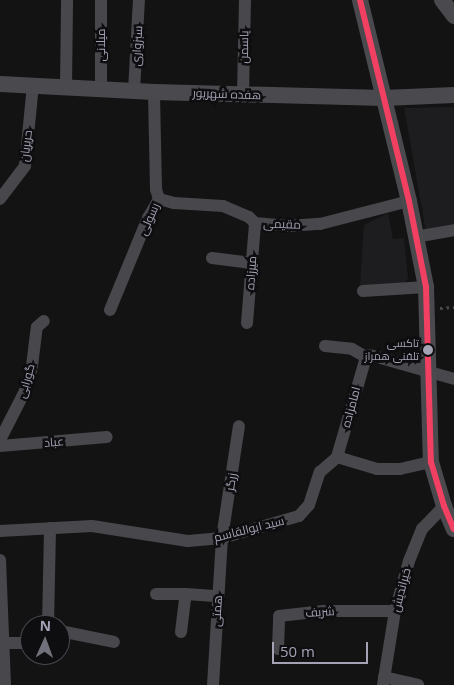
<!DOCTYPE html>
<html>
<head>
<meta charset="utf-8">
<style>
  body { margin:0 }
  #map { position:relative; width:454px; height:685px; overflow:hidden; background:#131313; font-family:"Open Sans",Cairo,sans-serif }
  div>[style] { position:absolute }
  .built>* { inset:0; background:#1d1d1f }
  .path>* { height:2.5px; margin-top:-1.25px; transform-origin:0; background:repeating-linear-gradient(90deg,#49494e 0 2.5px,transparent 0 6.5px) }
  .minor>* { height:12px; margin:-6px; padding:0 6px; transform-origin:6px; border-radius:6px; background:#47474c }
  .major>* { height:16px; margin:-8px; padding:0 8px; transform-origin:8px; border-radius:8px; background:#4a494e }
  .bus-1>* { height:6px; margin:-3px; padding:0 3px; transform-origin:3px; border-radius:3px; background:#f24062 }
  .dots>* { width:14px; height:14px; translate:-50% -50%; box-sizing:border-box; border:2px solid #0e0d0f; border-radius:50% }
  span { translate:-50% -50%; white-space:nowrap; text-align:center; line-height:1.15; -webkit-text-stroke:5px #0e0d0f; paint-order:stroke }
  .bus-label { font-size:11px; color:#a3a3b5 }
  .right { translate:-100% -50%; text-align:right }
  .street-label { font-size:12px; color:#a3a3b5 }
  .north { position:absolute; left:20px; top:615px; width:50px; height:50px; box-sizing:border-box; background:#0e0d0f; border:1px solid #4a4951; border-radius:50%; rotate:2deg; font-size:14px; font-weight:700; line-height:20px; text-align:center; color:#a3a3b5 }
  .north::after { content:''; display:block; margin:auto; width:18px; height:22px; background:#71717c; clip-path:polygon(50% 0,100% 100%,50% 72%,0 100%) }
  .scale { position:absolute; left:272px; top:642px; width:96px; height:22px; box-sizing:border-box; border:2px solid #a3a3b5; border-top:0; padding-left:6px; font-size:15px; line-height:18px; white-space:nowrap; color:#a3a3b5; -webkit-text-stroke:4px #0e0d0f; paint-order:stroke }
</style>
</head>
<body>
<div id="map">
  <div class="built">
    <i style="clip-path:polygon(454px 107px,454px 227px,426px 232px,404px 108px)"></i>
    <i style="clip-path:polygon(388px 213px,393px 239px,404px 238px,408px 279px,403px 284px,366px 288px,360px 285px,364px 225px)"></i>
  </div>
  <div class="path">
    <i style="left:440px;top:308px;width:14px;rotate:-4deg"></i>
  </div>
  <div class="minor">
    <i style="left:66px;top:87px;width:87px;rotate:-89.3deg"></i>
    <i style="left:101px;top:89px;width:89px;rotate:-90deg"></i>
    <i style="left:134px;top:91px;width:91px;rotate:-86.9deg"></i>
    <i style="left:243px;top:95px;width:95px;rotate:-88.8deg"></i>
    <i style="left:0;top:199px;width:41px;rotate:-52.9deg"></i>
    <i style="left:25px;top:166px;width:81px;rotate:-84.4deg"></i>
    <i style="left:159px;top:199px;width:16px;rotate:15deg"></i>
    <i style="left:174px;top:203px;width:49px;rotate:3.5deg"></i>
    <i style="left:223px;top:206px;width:28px;rotate:23deg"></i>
    <i style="left:249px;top:217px;width:8px;rotate:45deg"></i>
    <i style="left:255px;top:223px;width:33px;rotate:5deg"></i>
    <i style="left:288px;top:226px;width:32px;rotate:-4deg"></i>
    <i style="left:320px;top:224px;width:92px;rotate:-14.5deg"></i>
    <i style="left:415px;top:237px;width:40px;rotate:-10deg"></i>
    <i style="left:212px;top:258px;width:40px;rotate:7.1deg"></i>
    <i style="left:363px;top:291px;width:63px;rotate:-3.6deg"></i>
    <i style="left:110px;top:310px;width:100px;rotate:-67.6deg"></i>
    <i style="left:148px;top:218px;width:22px;rotate:-60deg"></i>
    <i style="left:159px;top:199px;width:10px;rotate:-107deg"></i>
    <i style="left:156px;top:189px;width:97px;rotate:-91.2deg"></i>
    <i style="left:247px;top:323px;width:100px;rotate:-85.4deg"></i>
    <i style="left:325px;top:346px;width:27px;rotate:6deg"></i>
    <i style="left:352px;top:349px;width:16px;rotate:30deg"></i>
    <i style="left:366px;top:357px;width:4px;rotate:-27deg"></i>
    <i style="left:370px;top:355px;width:87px;rotate:15.9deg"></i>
    <i style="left:0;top:440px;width:55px;rotate:-63deg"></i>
    <i style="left:25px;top:391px;width:26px;rotate:-74deg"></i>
    <i style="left:32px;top:366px;width:39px;rotate:-83deg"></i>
    <i style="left:37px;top:327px;width:9px;rotate:-41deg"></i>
    <i style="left:0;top:446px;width:107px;rotate:-4.8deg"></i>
    <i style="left:337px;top:457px;width:104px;rotate:-73.8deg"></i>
    <i style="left:337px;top:457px;width:42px;rotate:16.7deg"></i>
    <i style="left:377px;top:469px;width:23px"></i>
    <i style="left:400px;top:469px;width:32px;rotate:-13deg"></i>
    <i style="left:0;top:531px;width:92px;rotate:-3.1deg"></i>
    <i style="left:92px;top:526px;width:97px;rotate:8.9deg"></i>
    <i style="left:188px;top:541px;width:34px;rotate:-5deg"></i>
    <i style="left:222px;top:538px;width:80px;rotate:-15.9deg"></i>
    <i style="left:299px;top:516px;width:15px;rotate:-48deg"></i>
    <i style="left:309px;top:505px;width:35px;rotate:-72deg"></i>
    <i style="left:320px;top:472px;width:23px;rotate:-41deg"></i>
    <i style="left:0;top:560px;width:125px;rotate:87.7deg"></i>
    <i style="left:156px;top:594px;width:30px"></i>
    <i style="left:48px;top:625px;width:97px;rotate:-88.8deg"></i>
    <i style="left:60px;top:631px;width:55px;rotate:11.5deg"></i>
    <i style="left:181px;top:632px;width:38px;rotate:-83deg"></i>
    <i style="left:186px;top:594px;width:32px;rotate:4deg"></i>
    <i style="left:4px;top:643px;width:26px"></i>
    <i style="left:278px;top:649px;width:33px;rotate:-88deg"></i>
    <i style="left:279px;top:616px;width:45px;rotate:-6.3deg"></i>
    <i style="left:324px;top:611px;width:71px"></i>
    <i style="left:384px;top:677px;width:35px;rotate:13deg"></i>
    <i style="left:213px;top:685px;width:147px;rotate:-86.5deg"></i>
    <i style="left:222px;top:538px;width:113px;rotate:-81.4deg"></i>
    <i style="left:383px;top:685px;width:75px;rotate:-80.8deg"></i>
    <i style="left:395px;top:611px;width:52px;rotate:-74.4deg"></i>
    <i style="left:409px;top:561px;width:35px;rotate:-68deg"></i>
    <i style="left:422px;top:529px;width:32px;rotate:-46deg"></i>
  </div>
  <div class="major">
    <i style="left:360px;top:0;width:207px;rotate:76.3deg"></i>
    <i style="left:409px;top:201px;width:88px;rotate:78.8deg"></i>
    <i style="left:426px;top:287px;width:175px;rotate:88.4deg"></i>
    <i style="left:431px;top:462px;width:46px;rotate:73.5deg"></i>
    <i style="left:444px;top:506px;width:25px;rotate:67deg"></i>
    <i style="left:442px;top:0;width:20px;rotate:53deg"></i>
    <i style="left:0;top:84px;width:154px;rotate:3deg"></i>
    <i style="left:154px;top:92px;width:230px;rotate:1.5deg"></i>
    <i style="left:384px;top:98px;width:70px;rotate:-2.5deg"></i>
  </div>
  <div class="bus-1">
    <i style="left:360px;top:0;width:207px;rotate:76.3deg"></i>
    <i style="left:409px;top:201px;width:88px;rotate:78.8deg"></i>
    <i style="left:426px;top:287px;width:175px;rotate:88.4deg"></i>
    <i style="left:431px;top:462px;width:46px;rotate:73.5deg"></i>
    <i style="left:444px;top:506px;width:25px;rotate:67deg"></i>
  </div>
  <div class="dots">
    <i style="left:428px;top:350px;background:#a3a3b5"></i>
  </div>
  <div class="bus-label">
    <span class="right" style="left:419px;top:350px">تاکسی<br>تلفنی همراز</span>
  </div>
  <div class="street-label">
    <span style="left:101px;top:45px;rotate:-90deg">میلانی</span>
    <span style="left:137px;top:46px;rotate:-87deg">سبزواری</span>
    <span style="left:244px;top:47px;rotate:-89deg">یاسمن</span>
    <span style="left:227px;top:94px;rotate:2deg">هفده شهریور</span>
    <span style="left:26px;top:146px;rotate:-83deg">حریریان</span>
    <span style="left:149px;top:219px;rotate:-66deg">رسولی</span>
    <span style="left:282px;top:224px;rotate:2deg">مقیمی</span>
    <span style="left:251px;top:273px;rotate:-86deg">میرزاده</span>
    <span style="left:26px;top:381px;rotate:-74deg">گورابی</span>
    <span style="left:351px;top:407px;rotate:-75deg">امامزاده</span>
    <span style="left:54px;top:442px;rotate:-5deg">عباد</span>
    <span style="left:231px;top:482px;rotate:-81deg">زرگر</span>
    <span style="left:249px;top:529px;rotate:-14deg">سید ابوالقاسم</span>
    <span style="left:401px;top:590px;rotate:-75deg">خیراندیش</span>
    <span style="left:217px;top:611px;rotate:-87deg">همتی</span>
    <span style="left:320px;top:612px;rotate:-4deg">شریف</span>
  </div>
  <div class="north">N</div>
  <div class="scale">50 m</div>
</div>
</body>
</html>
